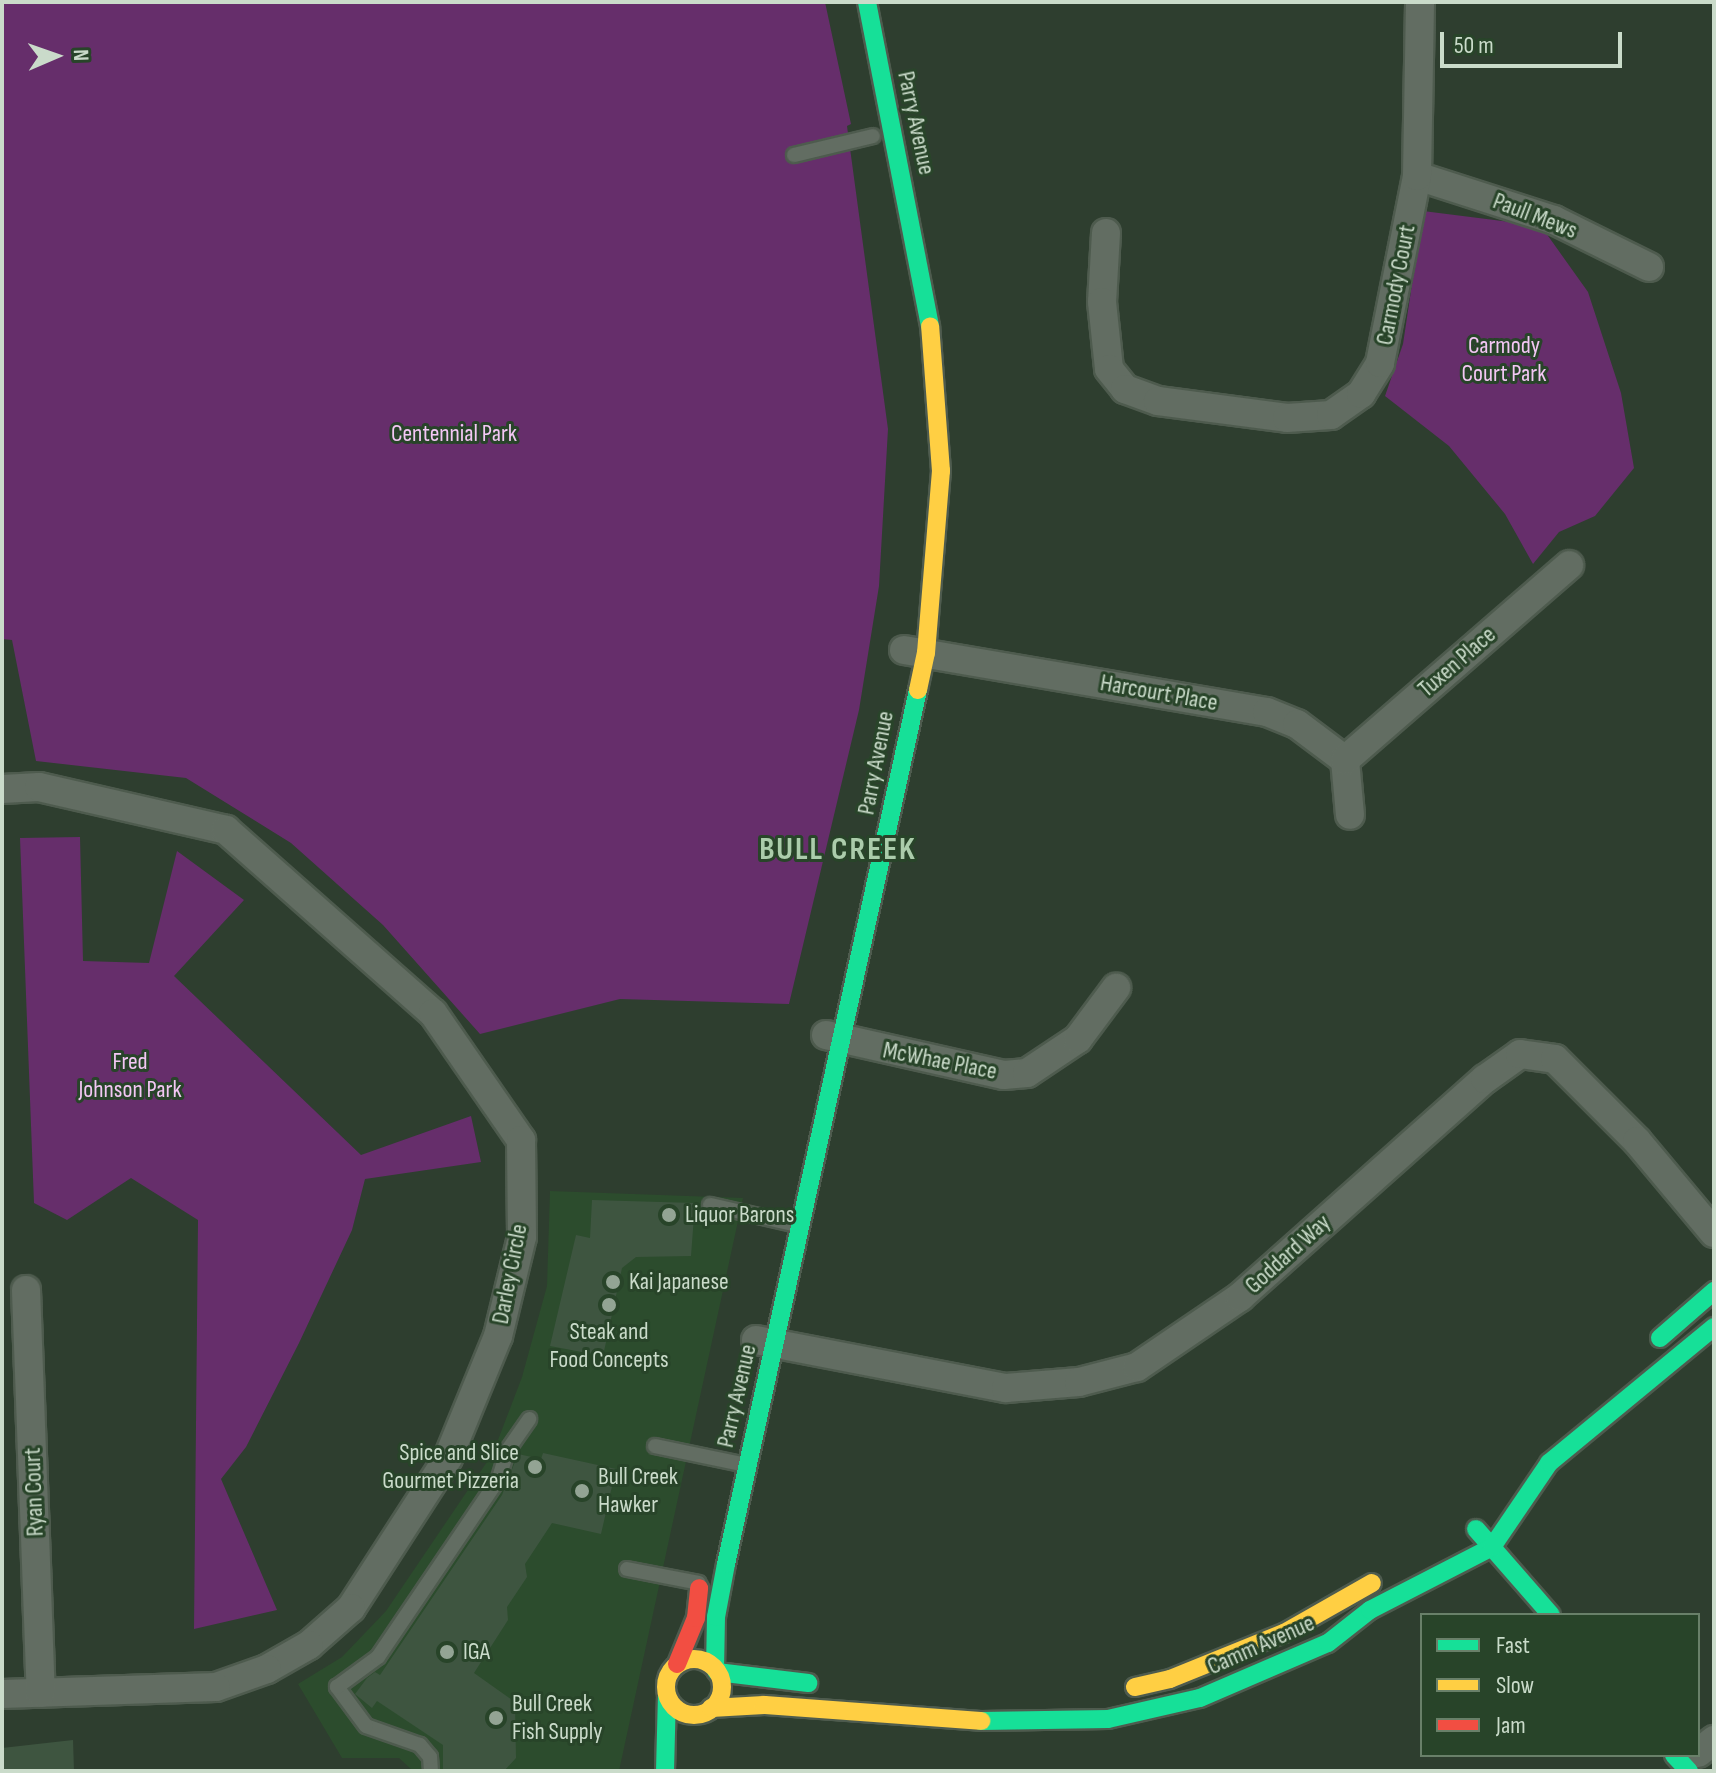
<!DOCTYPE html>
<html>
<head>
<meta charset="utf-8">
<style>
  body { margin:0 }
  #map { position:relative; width:1716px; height:1773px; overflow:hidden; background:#2e3e2f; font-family:"Sofia Sans Condensed",sans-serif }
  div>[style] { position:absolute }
  .built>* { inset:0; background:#2c4c2d }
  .green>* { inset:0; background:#662e6b }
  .building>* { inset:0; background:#3e5540 }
  .roads { filter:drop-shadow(2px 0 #4e5b4e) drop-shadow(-2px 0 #4e5b4e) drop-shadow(0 2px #4e5b4e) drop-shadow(0 -2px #4e5b4e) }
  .lane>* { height:14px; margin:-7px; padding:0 7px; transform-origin:7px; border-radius:7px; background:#626d62 }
  .street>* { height:28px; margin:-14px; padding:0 14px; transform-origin:14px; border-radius:14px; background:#626d62 }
  .fast>* { height:18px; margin:-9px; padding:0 9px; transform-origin:9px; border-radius:9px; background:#16e098 }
  .slow>* { height:18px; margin:-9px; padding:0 9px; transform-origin:9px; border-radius:9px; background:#ffcf43 }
  .slow>.ring { margin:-9px; padding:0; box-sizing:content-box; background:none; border:18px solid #ffcf43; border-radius:50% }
  .jam>* { height:18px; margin:-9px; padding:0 9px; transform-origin:9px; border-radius:9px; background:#f24e42 }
  .dots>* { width:22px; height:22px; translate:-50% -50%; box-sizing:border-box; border:4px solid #284429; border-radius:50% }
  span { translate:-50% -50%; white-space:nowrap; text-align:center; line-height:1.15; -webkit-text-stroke:6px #284429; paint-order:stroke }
  .street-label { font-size:24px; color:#cadbca }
  .park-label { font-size:24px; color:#f4c7f5 }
  .poi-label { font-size:24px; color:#cadbca }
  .left { translate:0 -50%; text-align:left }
  .right { translate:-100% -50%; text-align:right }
  .district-label { font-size:32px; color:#abccab; font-weight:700; letter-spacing:2px }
  .frame { position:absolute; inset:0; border:4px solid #cadbca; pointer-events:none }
  .legend { position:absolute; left:1420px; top:1613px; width:280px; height:144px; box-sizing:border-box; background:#284429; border:2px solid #698069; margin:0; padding:10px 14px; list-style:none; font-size:24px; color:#cadbca }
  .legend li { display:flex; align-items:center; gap:16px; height:40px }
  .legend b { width:40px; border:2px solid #698069 }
  .north { position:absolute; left:16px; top:16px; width:80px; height:80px; -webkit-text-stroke:6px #284429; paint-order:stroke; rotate:88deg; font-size:22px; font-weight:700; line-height:32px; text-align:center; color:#cadbca }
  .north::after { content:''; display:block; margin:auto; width:28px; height:36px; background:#cadbca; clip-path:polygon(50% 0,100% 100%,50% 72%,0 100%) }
  .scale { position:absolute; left:1440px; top:32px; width:182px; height:36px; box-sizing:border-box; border:4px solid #cadbca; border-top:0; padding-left:10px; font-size:24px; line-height:28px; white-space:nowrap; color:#cadbca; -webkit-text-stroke:6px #284429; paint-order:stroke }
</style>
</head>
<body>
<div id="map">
  <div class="built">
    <i style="clip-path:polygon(550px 1191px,743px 1198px,619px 1771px,413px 1771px,399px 1758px,342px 1758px,298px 1684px,342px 1657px,386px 1611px,493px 1453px,522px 1377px,547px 1286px)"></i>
  </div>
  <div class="green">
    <i style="clip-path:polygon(2px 2px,825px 2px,851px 124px,847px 126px,888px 429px,879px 586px,859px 710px,789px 1004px,620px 999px,480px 1034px,383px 925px,291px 843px,186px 778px,36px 761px,12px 640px,2px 639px)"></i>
    <i style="clip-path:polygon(1423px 211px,1541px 226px,1588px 292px,1621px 393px,1634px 468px,1595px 516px,1559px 532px,1533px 564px,1505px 514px,1449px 446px,1385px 396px,1403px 344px)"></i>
    <i style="clip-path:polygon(80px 837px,83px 961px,149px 963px,177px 851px,244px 900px,174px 976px,361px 1155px,471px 1116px,481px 1162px,365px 1179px,352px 1230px,299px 1343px,246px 1447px,221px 1479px,277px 1610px,194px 1629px,198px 1220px,131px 1178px,67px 1220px,34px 1203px,20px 838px)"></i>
  </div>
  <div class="building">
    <i style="clip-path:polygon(592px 1200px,695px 1203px,691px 1256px,636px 1257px,622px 1268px,603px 1356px,550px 1346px,576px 1235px,590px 1238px)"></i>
    <i style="clip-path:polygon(543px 1453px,616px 1469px,601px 1534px,552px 1523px,525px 1564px,527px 1577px,507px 1607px,508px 1620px,474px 1673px,515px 1702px,516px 1758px,504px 1771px,443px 1771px,443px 1745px,377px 1701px,372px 1708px,355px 1694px,367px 1678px,375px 1672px,380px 1675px,502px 1495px,518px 1454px,541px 1459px)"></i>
    <i style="clip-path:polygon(73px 1740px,74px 1771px,2px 1771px,2px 1748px)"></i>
  </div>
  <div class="roads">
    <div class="lane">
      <i style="left:794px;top:155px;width:81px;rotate:-13.5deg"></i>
      <i style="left:710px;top:1205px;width:89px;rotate:12.9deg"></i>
      <i style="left:655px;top:1446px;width:93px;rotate:11.8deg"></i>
      <i style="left:627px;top:1569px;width:73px;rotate:11deg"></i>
      <i style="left:431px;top:1771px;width:14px;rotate:-94deg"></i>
      <i style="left:430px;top:1757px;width:16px;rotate:-130deg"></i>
      <i style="left:420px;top:1745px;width:57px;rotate:-160.6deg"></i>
      <i style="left:366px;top:1726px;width:49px;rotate:-126.6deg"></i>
      <i style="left:337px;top:1687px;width:51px;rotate:-36.2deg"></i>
      <i style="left:378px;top:1657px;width:216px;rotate:-55.9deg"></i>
      <i style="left:499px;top:1478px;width:28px;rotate:-73deg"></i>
      <i style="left:507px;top:1451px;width:39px;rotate:-55deg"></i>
    </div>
    <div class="street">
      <i style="left:1417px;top:176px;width:144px;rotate:17.8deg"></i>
      <i style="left:1554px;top:220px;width:106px;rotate:26.3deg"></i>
      <i style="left:1106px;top:233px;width:69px;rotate:93.3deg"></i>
      <i style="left:1102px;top:302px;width:67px;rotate:84deg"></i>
      <i style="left:1109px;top:369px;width:26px;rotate:51deg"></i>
      <i style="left:1125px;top:389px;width:35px;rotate:20deg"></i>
      <i style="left:1158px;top:401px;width:130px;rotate:7.5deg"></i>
      <i style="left:1287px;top:418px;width:44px;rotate:-3.9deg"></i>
      <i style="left:1331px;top:415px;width:37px;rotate:-35deg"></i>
      <i style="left:1361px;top:394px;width:36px;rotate:-58deg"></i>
      <i style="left:1380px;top:363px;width:191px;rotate:-78.8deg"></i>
      <i style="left:1417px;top:176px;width:174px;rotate:-89deg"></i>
      <i style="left:904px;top:650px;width:368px;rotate:9.7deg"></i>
      <i style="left:1267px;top:712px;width:32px;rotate:22deg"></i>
      <i style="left:1297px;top:724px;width:60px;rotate:36.9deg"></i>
      <i style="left:1345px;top:760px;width:55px;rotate:84.8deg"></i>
      <i style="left:1345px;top:760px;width:297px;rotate:-41deg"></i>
      <i style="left:2px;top:789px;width:37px;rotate:-3deg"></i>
      <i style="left:39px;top:787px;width:192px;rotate:12.9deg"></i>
      <i style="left:226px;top:830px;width:276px;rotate:41.5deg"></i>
      <i style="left:433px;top:1013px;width:155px;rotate:55.3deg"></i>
      <i style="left:521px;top:1140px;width:97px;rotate:89.4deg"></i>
      <i style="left:522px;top:1237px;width:102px;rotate:103.6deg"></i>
      <i style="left:498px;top:1336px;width:132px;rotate:112.3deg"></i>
      <i style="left:448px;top:1458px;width:179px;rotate:122.9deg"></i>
      <i style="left:351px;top:1608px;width:56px;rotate:138.6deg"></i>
      <i style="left:309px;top:1645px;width:48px;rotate:150.3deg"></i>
      <i style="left:267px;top:1669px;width:54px;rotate:160.6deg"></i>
      <i style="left:216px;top:1687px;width:214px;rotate:178.1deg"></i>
      <i style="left:826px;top:1035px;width:182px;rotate:12.7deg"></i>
      <i style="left:1004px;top:1075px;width:23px;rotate:-5deg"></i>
      <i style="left:1027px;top:1073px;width:61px;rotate:-33.7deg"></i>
      <i style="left:1078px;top:1039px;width:64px;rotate:-53.3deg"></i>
      <i style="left:26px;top:1290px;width:403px;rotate:87.9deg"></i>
      <i style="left:756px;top:1340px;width:255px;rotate:10.9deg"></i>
      <i style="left:1006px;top:1388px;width:73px;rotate:-4.7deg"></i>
      <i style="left:1079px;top:1382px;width:60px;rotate:-14.5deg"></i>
      <i style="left:1137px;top:1367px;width:125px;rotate:-34.2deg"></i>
      <i style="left:1240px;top:1297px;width:328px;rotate:-41.7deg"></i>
      <i style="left:1485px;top:1079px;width:43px;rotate:-35.5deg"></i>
      <i style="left:1520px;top:1054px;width:35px;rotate:8deg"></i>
      <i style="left:1555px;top:1059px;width:116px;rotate:45deg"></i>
      <i style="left:1637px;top:1141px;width:120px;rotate:50.1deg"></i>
      <i style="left:1698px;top:1753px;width:21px;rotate:-39deg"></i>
    </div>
    <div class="fast">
      <i style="left:867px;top:2px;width:330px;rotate:79deg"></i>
      <i style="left:1660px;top:1338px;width:72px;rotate:-41deg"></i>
      <i style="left:1476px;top:1529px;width:114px;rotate:48.9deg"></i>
      <i style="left:715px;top:1669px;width:52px;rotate:-88.9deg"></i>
      <i style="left:716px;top:1617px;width:54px;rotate:-79.3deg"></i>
      <i style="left:726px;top:1564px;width:895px;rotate:-77.61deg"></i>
      <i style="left:717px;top:1672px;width:92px;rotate:6.9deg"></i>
      <i style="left:981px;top:1721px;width:127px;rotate:-0.9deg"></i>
      <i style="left:1108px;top:1719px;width:94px;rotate:-12.9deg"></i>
      <i style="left:1200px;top:1698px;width:139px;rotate:-23.3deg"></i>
      <i style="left:1328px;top:1643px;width:53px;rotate:-38.2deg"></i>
      <i style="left:1370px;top:1610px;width:137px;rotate:-27.3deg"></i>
      <i style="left:1492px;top:1547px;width:102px;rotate:-55.8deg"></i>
      <i style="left:1549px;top:1463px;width:214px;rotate:-39.5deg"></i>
      <i style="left:1674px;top:1755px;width:22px;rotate:47deg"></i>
      <i style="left:665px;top:1771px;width:75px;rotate:-88.5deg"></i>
    </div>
    <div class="slow">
      <i style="left:918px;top:690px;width:38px;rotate:-78deg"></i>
      <i style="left:926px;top:653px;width:183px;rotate:-85.3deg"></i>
      <i style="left:941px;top:471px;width:145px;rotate:-94.3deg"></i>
      <i class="ring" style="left:666px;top:1659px;width:38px;height:38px"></i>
      <i style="left:1135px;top:1687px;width:36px;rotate:-13deg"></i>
      <i style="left:1170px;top:1679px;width:123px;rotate:-22deg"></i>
      <i style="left:1284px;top:1633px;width:101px;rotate:-29.6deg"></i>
      <i style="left:711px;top:1708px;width:53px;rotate:-3.2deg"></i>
      <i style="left:764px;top:1705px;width:218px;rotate:4.2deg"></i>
    </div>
    <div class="jam">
      <i style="left:677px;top:1664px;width:50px;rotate:-67.6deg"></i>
      <i style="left:696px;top:1618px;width:30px;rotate:-84deg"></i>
    </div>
  </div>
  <div class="dots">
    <i style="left:669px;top:1215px;background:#93a494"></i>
    <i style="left:613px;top:1282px;background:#93a494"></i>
    <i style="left:609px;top:1305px;background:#93a494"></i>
    <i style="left:535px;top:1467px;background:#93a494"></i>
    <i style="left:582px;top:1491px;background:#93a494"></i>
    <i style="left:447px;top:1652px;background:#93a494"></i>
    <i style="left:496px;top:1718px;background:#93a494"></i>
  </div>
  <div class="street-label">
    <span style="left:916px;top:123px;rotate:78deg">Parry Avenue</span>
    <span style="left:1535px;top:216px;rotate:21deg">Paull Mews</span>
    <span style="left:1396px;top:285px;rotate:-79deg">Carmody Court</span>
    <span style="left:1457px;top:662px;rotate:-41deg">Tuxen Place</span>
    <span style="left:1159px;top:693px;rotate:10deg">Harcourt Place</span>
    <span style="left:876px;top:763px;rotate:-79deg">Parry Avenue</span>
    <span style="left:940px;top:1061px;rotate:11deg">McWhae Place</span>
    <span style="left:1288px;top:1254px;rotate:-42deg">Goddard Way</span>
    <span style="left:510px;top:1274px;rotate:-79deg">Darley Circle</span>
    <span style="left:737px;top:1396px;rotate:-77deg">Parry Avenue</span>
    <span style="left:34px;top:1492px;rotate:-92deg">Ryan Court</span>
    <span style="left:1261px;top:1645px;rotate:-24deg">Camm Avenue</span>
  </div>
  <div class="park-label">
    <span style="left:1504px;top:360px">Carmody<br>Court Park</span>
    <span style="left:454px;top:434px">Centennial Park</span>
    <span style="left:130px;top:1076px">Fred<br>Johnson Park</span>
  </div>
  <div class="poi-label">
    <span class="left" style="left:685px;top:1215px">Liquor Barons</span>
    <span class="left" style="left:629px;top:1282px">Kai Japanese</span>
    <span style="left:609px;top:1346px">Steak and<br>Food Concepts</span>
    <span class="right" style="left:519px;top:1467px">Spice and Slice<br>Gourmet Pizzeria</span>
    <span class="left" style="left:598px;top:1491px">Bull Creek<br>Hawker</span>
    <span class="left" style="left:463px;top:1652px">IGA</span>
    <span class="left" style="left:512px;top:1718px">Bull Creek<br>Fish Supply</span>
  </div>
  <div class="district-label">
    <span style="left:838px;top:850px">BULL CREEK</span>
  </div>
  <div class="frame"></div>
  <ul class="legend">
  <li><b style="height:10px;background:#16e098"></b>Fast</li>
  <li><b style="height:10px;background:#ffcf43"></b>Slow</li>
  <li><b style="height:10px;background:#f24e42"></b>Jam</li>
  </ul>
  <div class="north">N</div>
  <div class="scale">50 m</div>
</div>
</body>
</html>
